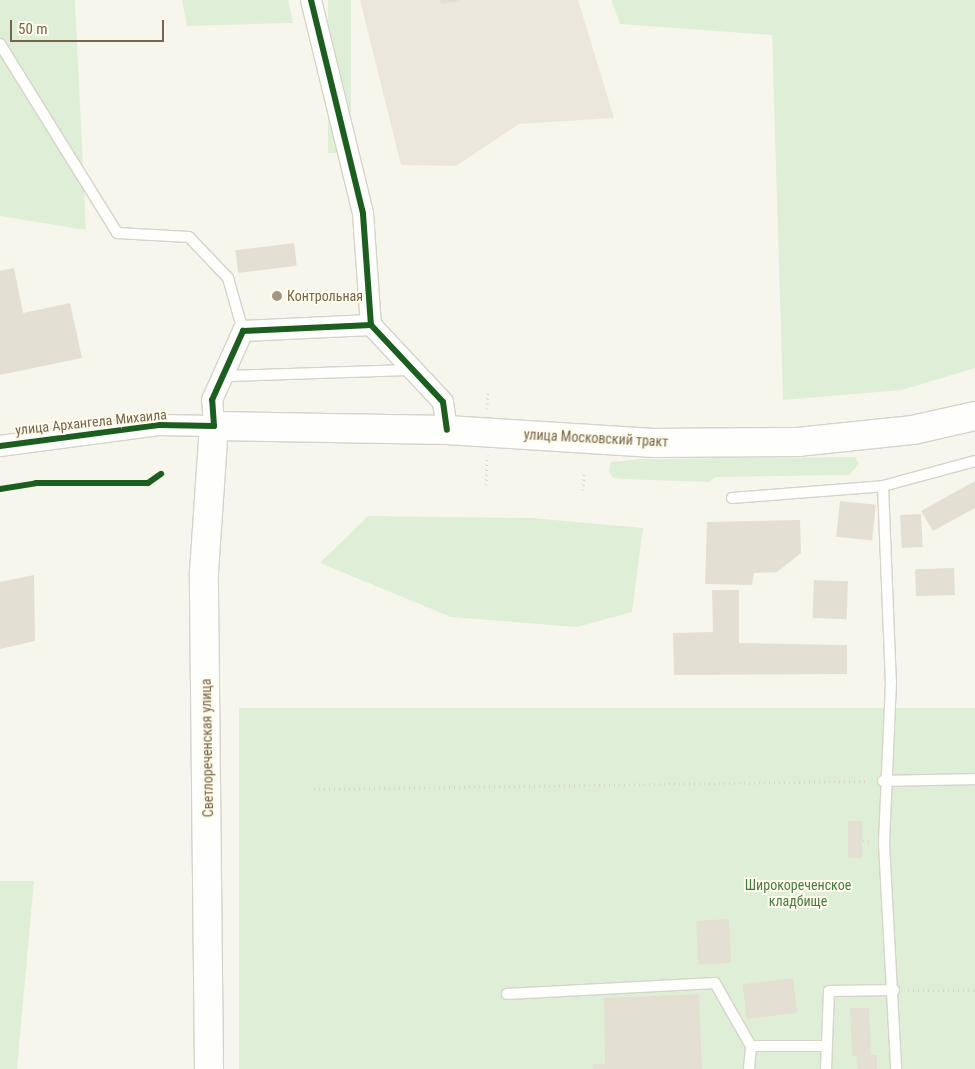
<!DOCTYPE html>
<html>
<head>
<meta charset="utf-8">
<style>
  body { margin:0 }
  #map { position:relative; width:975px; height:1069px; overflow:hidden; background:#f7f6ec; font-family:"Roboto Condensed",sans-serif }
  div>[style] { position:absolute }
  .industrial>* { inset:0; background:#ebe7dc }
  .green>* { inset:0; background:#dfefd7; transform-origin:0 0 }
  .building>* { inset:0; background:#e4dfd3; transform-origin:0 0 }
  .path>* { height:3px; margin-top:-1.5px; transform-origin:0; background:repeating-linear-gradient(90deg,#dad6ce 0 1px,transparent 0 5px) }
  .roads { filter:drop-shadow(1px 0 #d6d3ca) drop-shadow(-1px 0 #d6d3ca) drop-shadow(0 1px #d6d3ca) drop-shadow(0 -1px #d6d3ca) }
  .service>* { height:10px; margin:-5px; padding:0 5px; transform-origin:5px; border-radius:5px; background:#fefefc }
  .minor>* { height:20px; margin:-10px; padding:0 10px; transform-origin:10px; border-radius:10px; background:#fefefc }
  .secondary>* { height:28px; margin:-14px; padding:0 14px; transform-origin:14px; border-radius:14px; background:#fefefc }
  .cycleway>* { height:6px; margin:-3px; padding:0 3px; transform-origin:3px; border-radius:3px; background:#1b5e20 }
  .dots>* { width:14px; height:14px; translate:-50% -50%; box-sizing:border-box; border:2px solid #fffced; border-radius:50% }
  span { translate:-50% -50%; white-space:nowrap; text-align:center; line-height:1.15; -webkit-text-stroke:4px #fffced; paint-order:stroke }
  .poi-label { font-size:14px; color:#76644b }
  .left { translate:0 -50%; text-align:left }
  .street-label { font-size:14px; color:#76644b }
  .park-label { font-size:14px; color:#477c42 }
  .scale { position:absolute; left:10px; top:20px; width:154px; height:22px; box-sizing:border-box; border:2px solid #76644b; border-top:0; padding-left:6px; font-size:15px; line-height:18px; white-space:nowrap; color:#76644b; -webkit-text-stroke:4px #fffced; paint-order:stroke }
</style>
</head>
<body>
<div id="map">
  <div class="industrial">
    <i style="clip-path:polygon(360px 0,578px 0,614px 118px,519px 124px,456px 166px,401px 165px)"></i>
  </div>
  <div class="green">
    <i style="clip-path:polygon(0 0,75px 0,86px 230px,0 216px)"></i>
    <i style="clip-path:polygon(182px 0,288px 0,293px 23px,187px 26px)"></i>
    <i style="left:328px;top:0;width:23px;height:153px"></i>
    <i style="clip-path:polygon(611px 0,975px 0,975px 368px,902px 390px,783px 400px,772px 35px,620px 24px)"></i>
    <i style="clip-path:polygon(855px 457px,859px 464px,849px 475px,716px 477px,709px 482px,621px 479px,612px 477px,609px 470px,611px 462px,641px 459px)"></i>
    <i style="clip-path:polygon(368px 516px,532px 518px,643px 528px,632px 612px,577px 627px,451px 617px,320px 563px)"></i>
    <i style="left:975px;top:708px;width:361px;height:736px;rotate:90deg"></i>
    <i style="clip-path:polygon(0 881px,34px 881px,17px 1069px,0 1069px)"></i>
  </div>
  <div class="building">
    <i style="clip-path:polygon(440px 0,459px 0,459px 1px,441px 4px)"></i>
    <i style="left:294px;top:243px;width:23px;height:59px;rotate:83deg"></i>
    <i style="clip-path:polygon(14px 268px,23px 313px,70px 303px,82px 358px,0 375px,0 271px)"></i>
    <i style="clip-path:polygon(975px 481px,975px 508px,933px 531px,921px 511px)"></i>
    <i style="left:840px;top:501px;width:36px;height:36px;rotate:6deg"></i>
    <i style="left:921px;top:514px;width:33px;height:21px;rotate:87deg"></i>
    <i style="clip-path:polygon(800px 520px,801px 553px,777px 572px,754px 573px,752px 585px,705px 584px,707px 522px)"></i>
    <i style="left:954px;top:568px;width:27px;height:39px;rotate:88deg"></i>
    <i style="clip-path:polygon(34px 575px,35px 641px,0 649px,0 582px)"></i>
    <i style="left:814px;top:580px;width:34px;height:38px;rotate:2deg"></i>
    <i style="clip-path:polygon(712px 590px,739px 590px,739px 643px,847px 645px,847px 674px,674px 675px,673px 633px,713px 632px)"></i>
    <i style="left:848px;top:821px;width:14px;height:37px"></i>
    <i style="left:729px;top:919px;width:44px;height:33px;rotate:87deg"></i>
    <i style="left:793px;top:978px;width:35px;height:51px;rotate:83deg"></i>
    <i style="clip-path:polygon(699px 994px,702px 1069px,593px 1069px,592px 1064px,605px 1064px,604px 998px)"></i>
    <i style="clip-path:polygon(850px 1008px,869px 1008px,871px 1055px,877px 1055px,877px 1069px,858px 1069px,857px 1056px,852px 1056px)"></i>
  </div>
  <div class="path">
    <i style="left:487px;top:409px;width:18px;rotate:-87deg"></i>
    <i style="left:486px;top:485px;width:30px;rotate:-88deg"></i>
    <i style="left:583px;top:490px;width:19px;rotate:-87deg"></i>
    <i style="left:314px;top:789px;width:555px;rotate:-0.83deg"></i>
    <i style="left:863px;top:840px;width:8px;rotate:14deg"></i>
    <i style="left:908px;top:990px;width:67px"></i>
  </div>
  <div class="roads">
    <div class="service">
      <i style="left:0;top:44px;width:222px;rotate:58.2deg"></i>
      <i style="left:117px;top:233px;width:72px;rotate:3.2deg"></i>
      <i style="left:189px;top:237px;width:57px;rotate:46.4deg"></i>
      <i style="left:228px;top:278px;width:55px;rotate:74.2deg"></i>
      <i style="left:226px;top:376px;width:185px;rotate:-1.9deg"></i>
      <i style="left:883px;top:486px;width:196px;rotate:87.7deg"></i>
      <i style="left:891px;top:682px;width:162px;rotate:92.5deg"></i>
      <i style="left:884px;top:844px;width:225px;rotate:86.9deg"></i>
      <i style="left:732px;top:498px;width:151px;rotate:-4.5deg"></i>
      <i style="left:883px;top:486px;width:95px;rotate:-15.2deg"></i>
      <i style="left:883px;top:781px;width:92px;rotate:-1.2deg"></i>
      <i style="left:507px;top:994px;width:208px;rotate:-3deg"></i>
      <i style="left:715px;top:983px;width:73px;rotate:60.3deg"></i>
      <i style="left:751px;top:1046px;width:74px"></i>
      <i style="left:749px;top:1069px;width:23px;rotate:-85deg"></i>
      <i style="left:826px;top:1069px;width:78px;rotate:-87.8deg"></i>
      <i style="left:829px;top:991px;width:65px;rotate:-0.9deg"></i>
    </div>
    <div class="minor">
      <i style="left:311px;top:0;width:220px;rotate:76.3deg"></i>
      <i style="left:363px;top:214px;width:111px;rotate:85.9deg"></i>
      <i style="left:0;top:446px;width:160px;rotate:-7.5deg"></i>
      <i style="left:159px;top:425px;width:55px;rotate:1deg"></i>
      <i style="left:214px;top:426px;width:26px;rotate:-94deg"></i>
      <i style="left:212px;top:400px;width:76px;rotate:-65.8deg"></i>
      <i style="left:243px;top:331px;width:128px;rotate:-2.7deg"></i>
      <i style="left:371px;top:325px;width:105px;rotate:46.9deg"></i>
      <i style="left:443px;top:402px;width:28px;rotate:82deg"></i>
    </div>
    <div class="secondary">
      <i style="left:209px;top:1069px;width:497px;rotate:-90.6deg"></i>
      <i style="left:204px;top:572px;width:146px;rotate:-86.1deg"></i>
      <i style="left:214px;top:426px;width:233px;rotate:1deg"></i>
      <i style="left:447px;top:430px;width:207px;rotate:3.6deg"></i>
      <i style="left:654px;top:443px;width:144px;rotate:-0.4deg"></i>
      <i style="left:798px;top:442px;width:116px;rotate:-6deg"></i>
      <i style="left:913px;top:430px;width:64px;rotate:-12.7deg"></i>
    </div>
  </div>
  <div class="cycleway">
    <i style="left:311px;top:0;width:220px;rotate:76.3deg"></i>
    <i style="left:363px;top:214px;width:111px;rotate:85.9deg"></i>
    <i style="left:0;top:446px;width:160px;rotate:-7.5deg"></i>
    <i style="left:159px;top:425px;width:55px;rotate:1deg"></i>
    <i style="left:214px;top:426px;width:26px;rotate:-94deg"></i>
    <i style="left:212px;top:400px;width:76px;rotate:-65.8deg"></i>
    <i style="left:243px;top:331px;width:128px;rotate:-2.7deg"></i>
    <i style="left:371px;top:325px;width:105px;rotate:46.9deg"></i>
    <i style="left:443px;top:402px;width:28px;rotate:82deg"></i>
    <i style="left:0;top:489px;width:36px;rotate:-9deg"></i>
    <i style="left:36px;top:483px;width:112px"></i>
    <i style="left:148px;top:483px;width:16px;rotate:-35deg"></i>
  </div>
  <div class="dots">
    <i style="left:277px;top:296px;background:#a39783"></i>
  </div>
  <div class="poi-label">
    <span class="left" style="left:287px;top:296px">Контрольная</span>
  </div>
  <div class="street-label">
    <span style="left:91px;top:422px;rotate:-6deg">улица Архангела Михаила</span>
    <span style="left:596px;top:438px;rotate:3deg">улица Московский тракт</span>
    <span style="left:207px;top:748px;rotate:-91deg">Светлореченская улица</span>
  </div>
  <div class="park-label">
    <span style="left:798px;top:893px">Широкореченское<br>кладбище</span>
  </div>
  <div class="scale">50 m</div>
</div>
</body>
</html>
